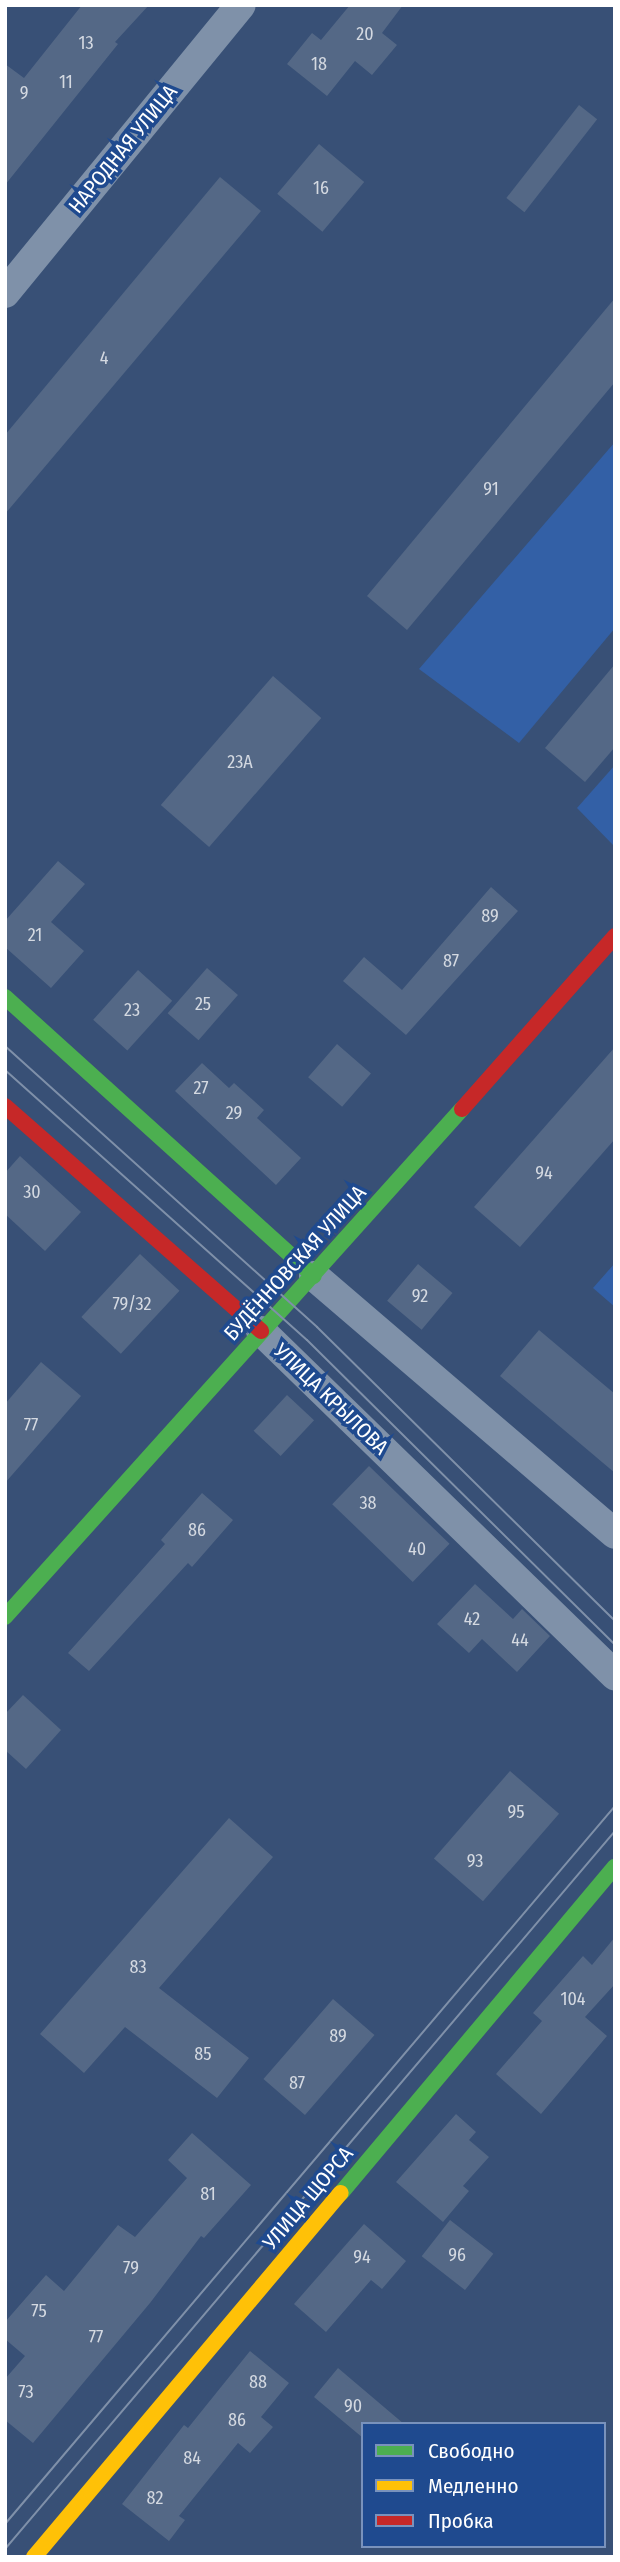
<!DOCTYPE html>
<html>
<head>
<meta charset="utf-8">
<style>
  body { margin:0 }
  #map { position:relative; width:620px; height:2562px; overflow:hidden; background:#385076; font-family:"Fira Sans Condensed",sans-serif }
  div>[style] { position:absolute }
  .green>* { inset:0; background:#3360a6 }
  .building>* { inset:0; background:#546886; transform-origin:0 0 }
  .street>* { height:30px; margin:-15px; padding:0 15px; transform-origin:15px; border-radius:15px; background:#7f91a9 }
  .fast>* { height:16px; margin:-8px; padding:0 8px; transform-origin:8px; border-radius:8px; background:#4caf50 }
  .slow>* { height:16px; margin:-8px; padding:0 8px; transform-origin:8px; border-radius:8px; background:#ffc107 }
  .jam>* { height:16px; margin:-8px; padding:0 8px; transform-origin:8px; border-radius:8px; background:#c62828 }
  .tram>* { height:2px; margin:-1px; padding:0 1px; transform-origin:1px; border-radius:1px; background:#7f90a9 }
  span { translate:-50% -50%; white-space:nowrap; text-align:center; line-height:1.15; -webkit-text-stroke:7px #1f4a8f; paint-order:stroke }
  .number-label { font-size:18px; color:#d4d9e1 }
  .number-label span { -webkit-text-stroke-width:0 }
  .street-label { font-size:21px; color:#fff }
  .frame { position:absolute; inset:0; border:7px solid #fff; pointer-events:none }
  .legend { position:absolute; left:361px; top:2422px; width:245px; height:126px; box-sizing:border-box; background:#1f4a8f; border:2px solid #7992bc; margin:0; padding:9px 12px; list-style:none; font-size:21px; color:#fff }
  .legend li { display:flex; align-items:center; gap:14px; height:35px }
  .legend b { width:35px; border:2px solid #7992bc }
</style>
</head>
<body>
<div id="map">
  <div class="green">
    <i style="clip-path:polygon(615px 442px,615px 628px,519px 743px,419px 669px)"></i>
    <i style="clip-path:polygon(615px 765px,615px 847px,577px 808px)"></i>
    <i style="clip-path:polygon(615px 1263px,615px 1307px,593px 1288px)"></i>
  </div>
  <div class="building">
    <i style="clip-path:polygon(82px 5px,149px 5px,115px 42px,118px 44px,5px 185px,5px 64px,24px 78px)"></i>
    <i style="clip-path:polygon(350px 5px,403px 5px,382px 33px,397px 45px,372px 75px,355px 61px,327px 96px,287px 64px,312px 33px,321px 40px)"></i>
    <i style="left:579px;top:105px;width:23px;height:118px;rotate:38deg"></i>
    <i style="left:319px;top:144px;width:59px;height:65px;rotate:40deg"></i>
    <i style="clip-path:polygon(220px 177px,261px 211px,5px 514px,5px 435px)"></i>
    <i style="clip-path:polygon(615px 298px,615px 382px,407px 630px,367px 596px)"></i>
    <i style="clip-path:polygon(615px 664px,615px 747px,585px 782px,545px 748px)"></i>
    <i style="left:273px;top:676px;width:64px;height:171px;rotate:41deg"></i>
    <i style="clip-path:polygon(58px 861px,85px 884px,51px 922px,84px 951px,51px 988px,5px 947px,5px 921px)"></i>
    <i style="clip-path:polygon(491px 887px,518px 911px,406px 1035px,343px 981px,364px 957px,402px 990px)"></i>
    <i style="left:207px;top:968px;width:41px;height:60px;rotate:41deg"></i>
    <i style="left:138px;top:970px;width:46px;height:67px;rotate:42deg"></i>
    <i style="left:337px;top:1044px;width:45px;height:44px;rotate:41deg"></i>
    <i style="clip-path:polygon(615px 1047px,615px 1139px,520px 1247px,474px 1207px)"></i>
    <i style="clip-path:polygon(202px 1063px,229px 1088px,234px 1083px,264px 1110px,257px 1118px,301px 1158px,276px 1185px,175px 1091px)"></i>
    <i style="clip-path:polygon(20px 1156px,81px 1212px,45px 1251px,5px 1214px,5px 1173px)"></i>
    <i style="left:140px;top:1254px;width:54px;height:86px;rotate:43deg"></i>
    <i style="left:418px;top:1264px;width:45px;height:48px;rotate:40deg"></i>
    <i style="clip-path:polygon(539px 1330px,615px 1394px,615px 1473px,500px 1376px)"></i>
    <i style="clip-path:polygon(41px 1362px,81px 1396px,5px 1483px,5px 1404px)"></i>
    <i style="left:287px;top:1395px;width:37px;height:49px;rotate:43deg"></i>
    <i style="left:369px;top:1466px;width:112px;height:53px;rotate:44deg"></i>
    <i style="clip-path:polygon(202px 1493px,233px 1520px,192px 1567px,188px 1563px,89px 1671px,68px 1653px,165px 1544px,161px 1540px)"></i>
    <i style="clip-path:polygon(475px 1584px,513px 1619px,522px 1609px,550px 1636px,517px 1672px,482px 1639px,469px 1653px,437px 1624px)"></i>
    <i style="clip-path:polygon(23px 1695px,61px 1730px,26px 1769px,5px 1750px,5px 1714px)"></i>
    <i style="left:510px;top:1771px;width:65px;height:116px;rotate:41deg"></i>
    <i style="clip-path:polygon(229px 1818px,273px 1857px,159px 1988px,249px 2058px,217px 2098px,125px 2027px,84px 2073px,40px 2034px)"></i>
    <i style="clip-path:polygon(615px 1937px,615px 1984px,585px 2017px,607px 2036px,541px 2114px,496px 2074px,542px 2021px,533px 2013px,583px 1956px,592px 1965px)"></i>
    <i style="left:333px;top:1999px;width:55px;height:106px;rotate:41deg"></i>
    <i style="clip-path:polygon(456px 2114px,476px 2132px,469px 2140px,489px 2157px,463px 2186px,469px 2191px,443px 2222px,396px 2182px)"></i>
    <i style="clip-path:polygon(192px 2133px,251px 2185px,204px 2238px,201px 2236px,150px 2303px,33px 2443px,5px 2420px,5px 2379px,25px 2356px,5px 2339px,5px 2322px,46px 2275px,64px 2291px,118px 2225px,135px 2237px,187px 2178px,168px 2160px)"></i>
    <i style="left:450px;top:2220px;width:55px;height:46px;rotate:38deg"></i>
    <i style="clip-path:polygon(364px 2224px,406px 2261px,382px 2289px,371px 2280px,326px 2332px,294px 2304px)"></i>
    <i style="clip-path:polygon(250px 2351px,289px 2383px,261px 2417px,273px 2427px,250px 2453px,238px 2443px,179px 2516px,185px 2520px,169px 2541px,122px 2504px,184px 2425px,188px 2428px)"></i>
    <i style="clip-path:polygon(338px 2368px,404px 2424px,363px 2424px,363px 2438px,314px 2397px)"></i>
  </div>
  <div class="street">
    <i style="left:5px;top:293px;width:372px;rotate:-50.7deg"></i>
    <i style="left:314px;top:1276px;width:396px;rotate:40.6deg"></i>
    <i style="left:261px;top:1331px;width:494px;rotate:44.2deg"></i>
  </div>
  <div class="fast">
    <i style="left:5px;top:997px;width:416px;rotate:42.1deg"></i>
    <i style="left:5px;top:1617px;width:683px;rotate:-48.03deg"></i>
    <i style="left:341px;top:2193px;width:426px;rotate:-50deg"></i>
  </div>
  <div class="slow">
    <i style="left:34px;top:2557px;width:476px;rotate:-49.9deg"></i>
  </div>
  <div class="jam">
    <i style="left:5px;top:1106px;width:341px;rotate:41.3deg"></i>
    <i style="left:462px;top:1109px;width:231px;rotate:-48.5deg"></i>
  </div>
  <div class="tram">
    <i style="left:5px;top:1046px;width:420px;rotate:42deg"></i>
    <i style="left:317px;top:1327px;width:419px;rotate:44.6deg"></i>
    <i style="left:5px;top:1070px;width:405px;rotate:41.8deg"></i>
    <i style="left:307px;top:1340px;width:433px;rotate:44.7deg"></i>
    <i style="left:5px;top:2524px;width:942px;rotate:-49.65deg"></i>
    <i style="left:5px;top:2549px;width:942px;rotate:-49.65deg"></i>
  </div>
  <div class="number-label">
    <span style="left:365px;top:34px">20</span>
    <span style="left:86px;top:43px">13</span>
    <span style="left:319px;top:64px">18</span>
    <span style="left:66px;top:82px">11</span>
    <span style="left:24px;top:93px">9</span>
    <span style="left:321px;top:188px">16</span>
    <span style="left:104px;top:358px">4</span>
    <span style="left:491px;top:489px">91</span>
    <span style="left:240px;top:762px">23А</span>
    <span style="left:490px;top:916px">89</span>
    <span style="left:35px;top:935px">21</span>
    <span style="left:451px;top:961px">87</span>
    <span style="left:203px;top:1004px">25</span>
    <span style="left:132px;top:1010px">23</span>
    <span style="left:201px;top:1088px">27</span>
    <span style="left:234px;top:1113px">29</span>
    <span style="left:544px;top:1173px">94</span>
    <span style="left:32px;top:1192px">30</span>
    <span style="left:420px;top:1296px">92</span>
    <span style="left:132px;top:1304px">79/32</span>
    <span style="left:31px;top:1425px">77</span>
    <span style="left:368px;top:1503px">38</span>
    <span style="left:197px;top:1530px">86</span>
    <span style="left:417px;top:1549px">40</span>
    <span style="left:472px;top:1619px">42</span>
    <span style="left:520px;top:1640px">44</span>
    <span style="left:516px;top:1812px">95</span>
    <span style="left:475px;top:1861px">93</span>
    <span style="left:138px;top:1967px">83</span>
    <span style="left:573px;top:1999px">104</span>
    <span style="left:338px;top:2036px">89</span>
    <span style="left:203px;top:2054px">85</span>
    <span style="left:297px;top:2083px">87</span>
    <span style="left:208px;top:2194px">81</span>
    <span style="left:457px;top:2255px">96</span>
    <span style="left:362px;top:2257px">94</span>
    <span style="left:131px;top:2268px">79</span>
    <span style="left:39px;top:2311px">75</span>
    <span style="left:96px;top:2337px">77</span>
    <span style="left:258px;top:2382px">88</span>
    <span style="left:26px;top:2392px">73</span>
    <span style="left:353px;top:2406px">90</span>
    <span style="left:237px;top:2420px">86</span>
    <span style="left:192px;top:2458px">84</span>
    <span style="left:155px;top:2498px">82</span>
  </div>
  <div class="street-label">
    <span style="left:123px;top:149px;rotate:-51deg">НАРОДНАЯ УЛИЦА</span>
    <span style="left:295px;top:1263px;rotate:-48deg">БУДЁННОВСКАЯ УЛИЦА</span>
    <span style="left:331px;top:1399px;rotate:44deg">УЛИЦА КРЫЛОВА</span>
    <span style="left:308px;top:2198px;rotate:-50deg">УЛИЦА ЩОРСА</span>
  </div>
  <div class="frame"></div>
  <ul class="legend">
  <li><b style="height:9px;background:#4caf50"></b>Свободно</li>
  <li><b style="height:9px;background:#ffc107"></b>Медленно</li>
  <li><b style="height:9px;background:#c62828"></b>Пробка</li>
  </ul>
</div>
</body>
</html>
